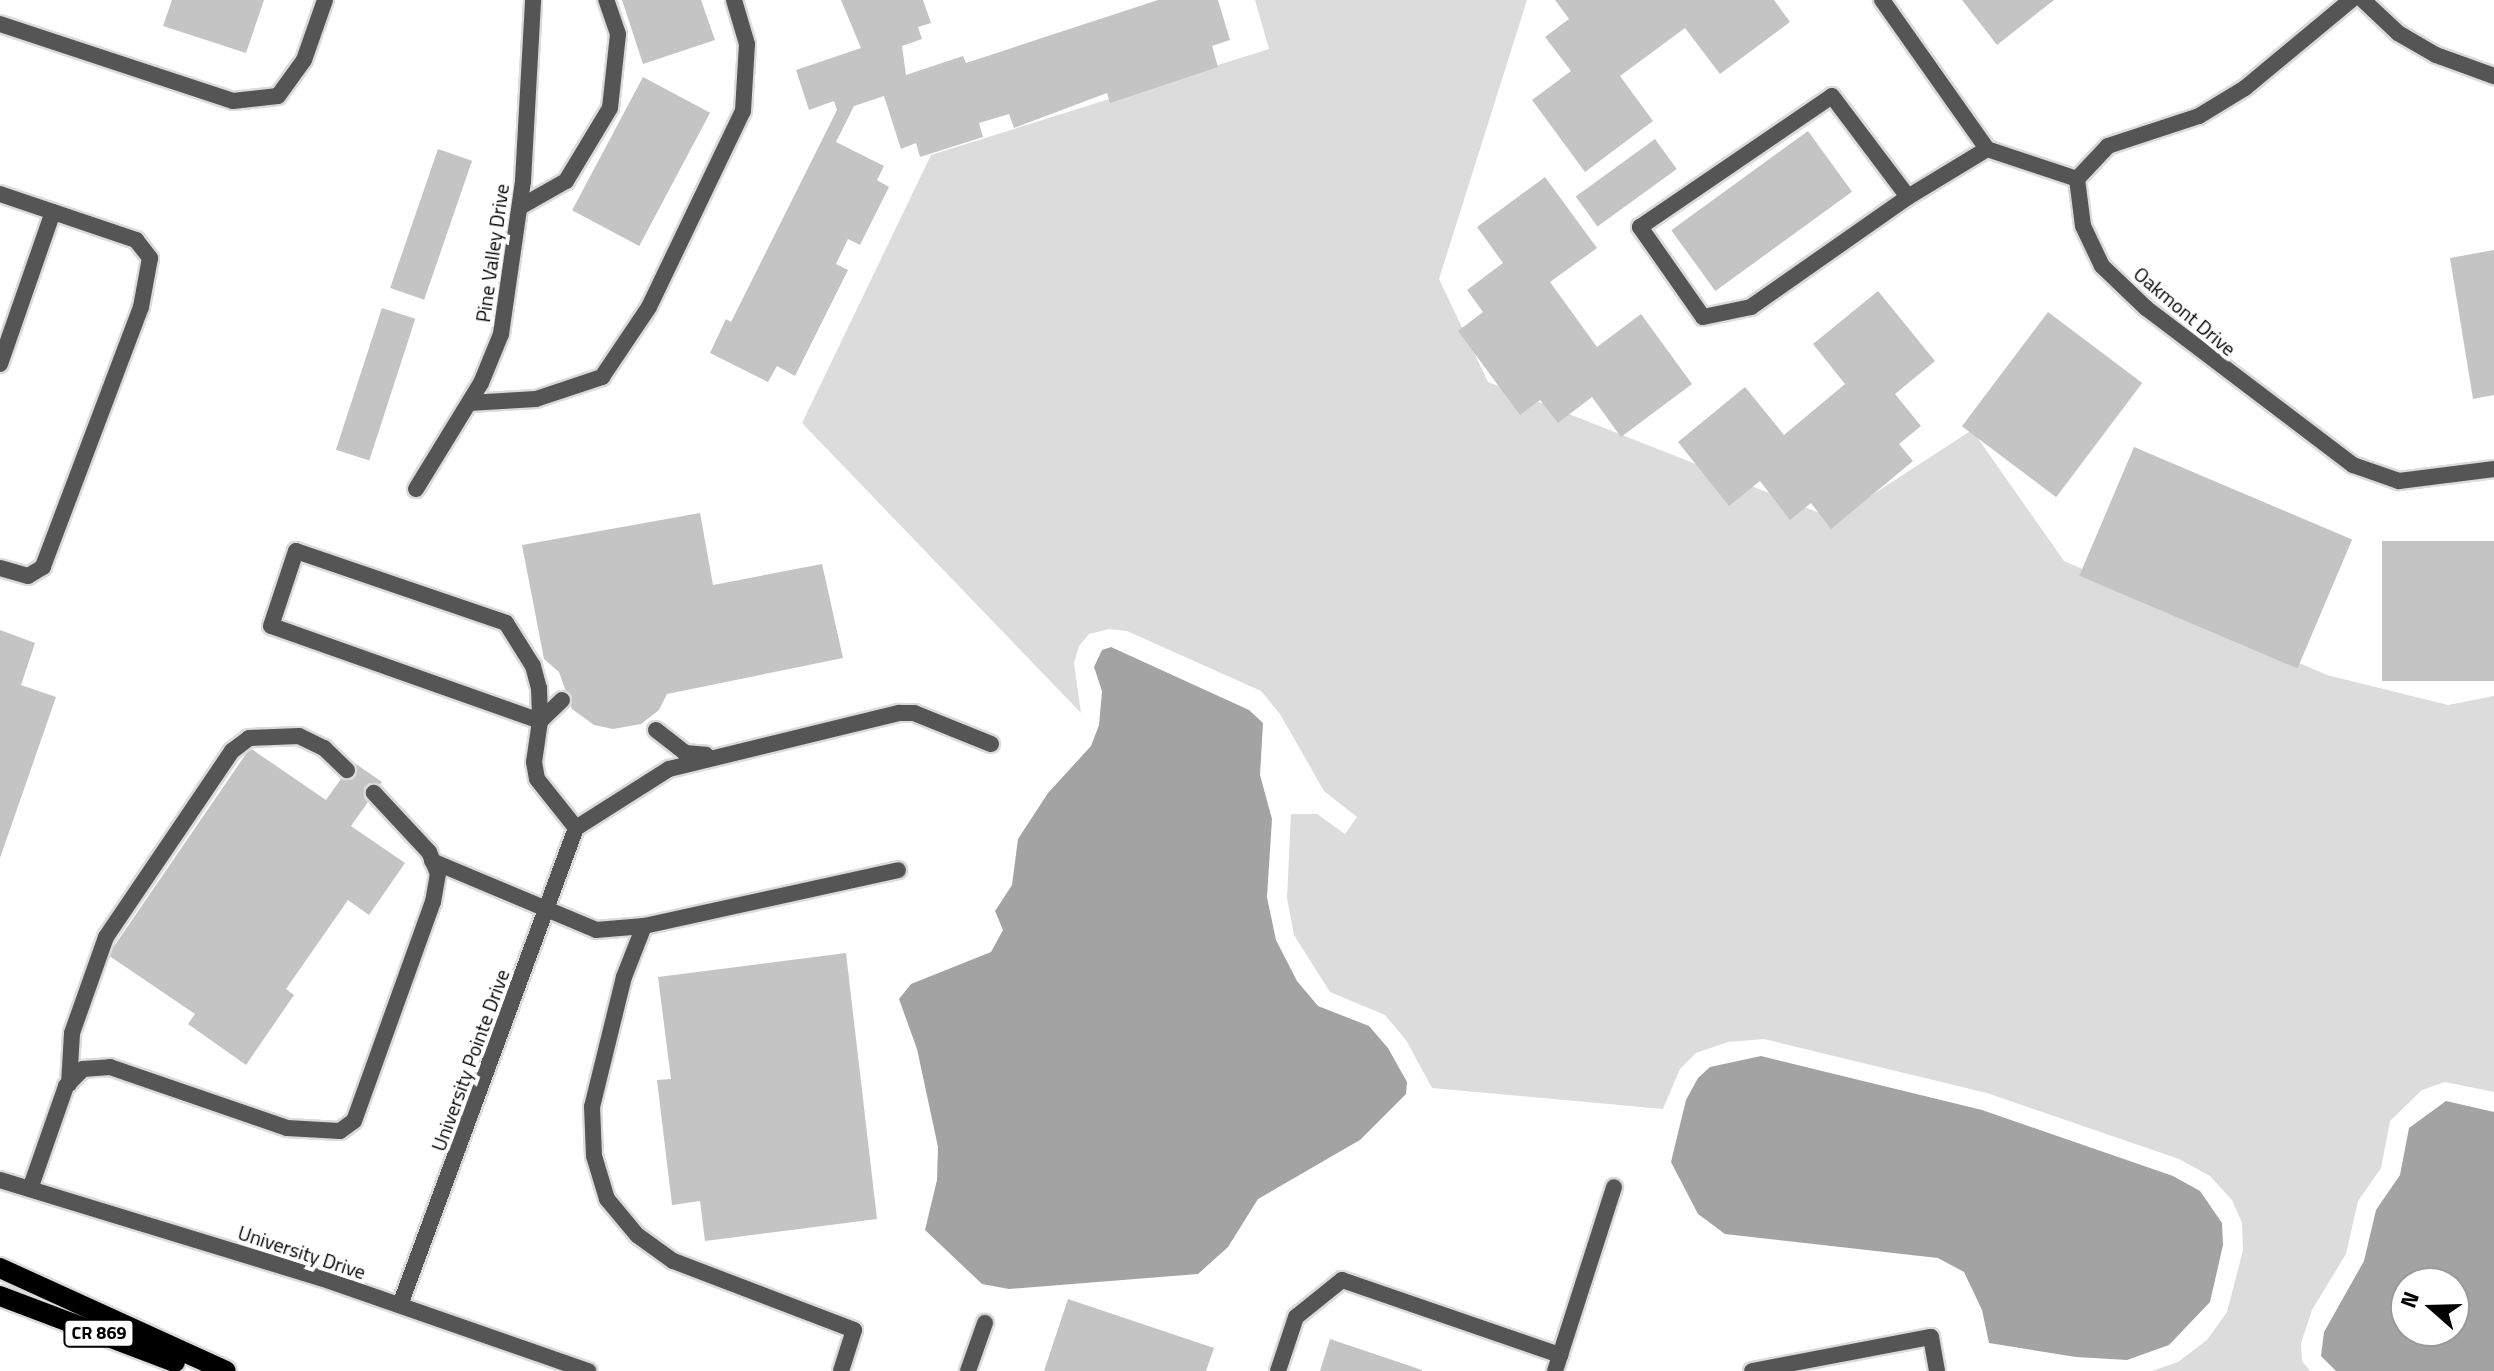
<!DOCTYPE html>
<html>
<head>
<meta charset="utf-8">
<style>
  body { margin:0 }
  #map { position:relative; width:2494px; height:1371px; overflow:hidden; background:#fff; font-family:"Titillium Web",sans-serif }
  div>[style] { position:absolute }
  .green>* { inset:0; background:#dcdcdc }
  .water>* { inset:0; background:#a3a3a3 }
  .building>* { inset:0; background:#c4c4c4; transform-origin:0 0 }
  .roads { filter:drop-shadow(2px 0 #dbdbdb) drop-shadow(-2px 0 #dbdbdb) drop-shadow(0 2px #dbdbdb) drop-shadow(0 -2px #dbdbdb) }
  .lane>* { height:16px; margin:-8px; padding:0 8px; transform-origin:8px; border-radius:8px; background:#555 }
  .street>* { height:16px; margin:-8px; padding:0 8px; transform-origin:8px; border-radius:8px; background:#555 }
  .primary>* { height:20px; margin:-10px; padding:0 10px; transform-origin:10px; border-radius:10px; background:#000 }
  span { translate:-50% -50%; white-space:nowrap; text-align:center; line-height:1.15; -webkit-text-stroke:8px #fff; paint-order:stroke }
  .shield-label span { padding:2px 6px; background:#fff; border:2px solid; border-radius:6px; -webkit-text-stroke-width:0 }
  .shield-label { font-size:18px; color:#000; font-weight:700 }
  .street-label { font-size:20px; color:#000 }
  .north { position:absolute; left:2390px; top:1267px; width:80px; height:80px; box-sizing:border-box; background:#fff; border:2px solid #999; border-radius:50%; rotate:290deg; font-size:22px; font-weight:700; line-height:32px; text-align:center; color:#000 }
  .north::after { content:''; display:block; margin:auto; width:28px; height:36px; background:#000; clip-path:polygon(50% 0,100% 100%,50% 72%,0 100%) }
</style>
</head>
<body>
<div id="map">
  <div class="green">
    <i style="clip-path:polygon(1255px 0,1527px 0,1439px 279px,1488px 382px,1835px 519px,1972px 430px,2064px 561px,2327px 675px,2448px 705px,2494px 696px,2494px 1092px,2445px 1082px,2422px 1090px,2390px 1121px,2381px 1168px,2358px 1201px,2346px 1254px,2312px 1310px,2301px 1343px,2302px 1361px,2310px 1371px,2152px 1371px,2178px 1362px,2207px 1340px,2227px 1312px,2243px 1250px,2242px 1223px,2232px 1200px,2210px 1176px,2179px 1159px,1987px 1093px,1764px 1039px,1728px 1042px,1696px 1053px,1680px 1069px,1663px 1109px,1432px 1088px,1406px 1040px,1385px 1015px,1330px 992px,1294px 935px,1287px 898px,1291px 814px,1317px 814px,1345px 834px,1357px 817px,1324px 791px,1280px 714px,1261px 691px,1127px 631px,1109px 629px,1089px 634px,1079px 646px,1074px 663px,1081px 713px,802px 423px,931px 155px,1269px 49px)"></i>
  </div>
  <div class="water">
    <i style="clip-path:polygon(1111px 647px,1249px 710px,1263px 723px,1260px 775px,1272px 819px,1267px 897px,1276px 940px,1297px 981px,1318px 1006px,1369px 1026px,1388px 1048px,1407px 1082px,1406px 1094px,1360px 1140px,1258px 1199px,1228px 1247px,1198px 1274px,1009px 1289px,982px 1284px,925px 1230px,937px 1180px,938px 1147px,917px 1049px,899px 999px,911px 984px,991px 952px,1003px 930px,995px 911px,1012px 885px,1018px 839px,1048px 793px,1091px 746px,1099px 725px,1102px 691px,1094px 667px,1102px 650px)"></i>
    <i style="clip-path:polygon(1761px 1056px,1982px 1110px,2173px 1176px,2200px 1191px,2222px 1223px,2223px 1245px,2210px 1302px,2169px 1345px,2127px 1360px,2076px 1357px,1989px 1343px,1982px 1310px,1964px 1272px,1938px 1258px,1725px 1234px,1698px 1214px,1671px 1162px,1686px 1100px,1698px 1078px,1710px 1067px)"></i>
    <i style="clip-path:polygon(evenodd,2446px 1101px,2494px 1112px,2494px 1371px,2336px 1371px,2321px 1356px,2324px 1332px,2364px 1261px,2376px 1210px,2400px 1175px,2409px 1128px,2446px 1101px,2406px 1283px,2454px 1283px,2454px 1331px,2406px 1331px,2406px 1283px)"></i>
  </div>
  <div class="building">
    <i style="clip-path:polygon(172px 0,264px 0,246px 53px,163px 26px)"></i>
    <i style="clip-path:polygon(622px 0,701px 0,715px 40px,643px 64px)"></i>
    <i style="clip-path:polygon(841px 0,923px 0,931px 23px,918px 27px,922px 39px,902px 46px,906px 75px,963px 56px,966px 63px,1158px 0,1218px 0,1230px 40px,1212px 46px,1218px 67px,1110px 103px,1107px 93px,1014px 128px,1009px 114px,979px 123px,983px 137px,920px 157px,916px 143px,901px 149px,884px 96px,854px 106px,836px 142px,884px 166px,877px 180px,889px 187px,860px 245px,848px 239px,836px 264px,848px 270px,795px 376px,777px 366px,768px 382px,710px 353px,726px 319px,731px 322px,837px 110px,834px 101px,809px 110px,796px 70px,861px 48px)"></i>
    <i style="clip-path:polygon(1555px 0,1774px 0,1790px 22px,1720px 74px,1685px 28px,1620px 76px,1653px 121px,1585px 172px,1532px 100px,1571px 71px,1545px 37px,1569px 19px)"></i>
    <i style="clip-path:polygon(1962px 0,2054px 0,1997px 45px)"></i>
    <i style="left:643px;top:77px;width:76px;height:151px;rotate:28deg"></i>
    <i style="left:1808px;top:131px;width:75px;height:169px;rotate:54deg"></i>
    <i style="left:1655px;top:139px;width:37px;height:98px;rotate:54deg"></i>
    <i style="left:438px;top:149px;width:36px;height:147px;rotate:19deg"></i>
    <i style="clip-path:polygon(1545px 177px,1597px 248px,1550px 282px,1597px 347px,1641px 314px,1692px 384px,1621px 437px,1592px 397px,1558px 423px,1540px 400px,1520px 415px,1458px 331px,1483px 312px,1467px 290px,1503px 263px,1477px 227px)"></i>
    <i style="clip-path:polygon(2494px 250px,2494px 395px,2473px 399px,2450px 258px)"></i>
    <i style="clip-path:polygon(1878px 291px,1935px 361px,1895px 394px,1921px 426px,1899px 444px,1913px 461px,1831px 529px,1811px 503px,1790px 520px,1760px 481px,1729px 506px,1678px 442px,1745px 387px,1784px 435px,1845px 384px,1813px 344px)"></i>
    <i style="left:382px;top:308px;width:35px;height:149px;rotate:18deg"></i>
    <i style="left:2048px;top:312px;width:118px;height:143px;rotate:37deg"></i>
    <i style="left:2134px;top:447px;width:237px;height:140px;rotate:23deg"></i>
    <i style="clip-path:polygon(700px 513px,713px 585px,822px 564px,843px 658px,667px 694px,659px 710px,641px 724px,613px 729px,594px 725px,572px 709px,559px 672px,544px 659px,522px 545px)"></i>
    <i style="left:2494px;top:541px;width:140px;height:112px;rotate:90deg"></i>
    <i style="clip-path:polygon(0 630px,35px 643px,21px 685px,56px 697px,0 858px)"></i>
    <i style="clip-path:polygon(250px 748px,326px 800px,353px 762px,382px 782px,351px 826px,405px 863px,369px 915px,348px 900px,286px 989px,294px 995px,246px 1065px,188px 1024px,195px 1014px,108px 955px)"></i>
    <i style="clip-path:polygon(846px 953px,877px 1219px,705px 1241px,700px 1201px,672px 1205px,657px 1080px,671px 1079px,658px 977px)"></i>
    <i style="clip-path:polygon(1068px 1299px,1214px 1348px,1206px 1371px,1044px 1371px)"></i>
    <i style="clip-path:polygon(1330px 1339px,1422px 1370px,1422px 1371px,1320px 1371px)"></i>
  </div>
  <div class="roads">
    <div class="lane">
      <i style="left:1882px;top:0;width:182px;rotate:54.8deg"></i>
      <i style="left:1987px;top:149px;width:95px;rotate:18.4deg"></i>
      <i style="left:0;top:194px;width:144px;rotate:18.7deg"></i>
      <i style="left:136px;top:240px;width:23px;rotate:52deg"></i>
      <i style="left:150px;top:258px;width:50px;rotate:100.4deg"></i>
      <i style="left:141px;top:307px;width:278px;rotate:110.7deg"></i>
      <i style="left:43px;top:567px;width:17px;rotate:149deg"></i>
      <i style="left:28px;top:576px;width:29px;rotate:-164deg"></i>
      <i style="left:1908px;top:197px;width:192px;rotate:145deg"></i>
      <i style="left:1751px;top:307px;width:49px;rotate:168.2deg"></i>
      <i style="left:1703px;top:317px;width:110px;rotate:-125deg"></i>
      <i style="left:1640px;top:227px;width:232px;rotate:-34.3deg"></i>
      <i style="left:1832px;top:96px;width:126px;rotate:53deg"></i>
      <i style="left:1908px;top:197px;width:92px;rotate:-31.3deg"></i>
      <i style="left:520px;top:207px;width:53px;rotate:-29.5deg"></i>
      <i style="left:566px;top:181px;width:85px;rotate:-58.9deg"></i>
      <i style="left:610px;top:108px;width:74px;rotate:-83.8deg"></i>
      <i style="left:618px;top:34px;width:36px;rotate:-109deg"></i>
      <i style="left:0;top:364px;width:161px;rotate:-70.8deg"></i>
      <i style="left:469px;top:403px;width:67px;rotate:-3.4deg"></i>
      <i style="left:536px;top:399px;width:70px;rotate:-18.4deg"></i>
      <i style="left:602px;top:377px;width:84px;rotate:-56.1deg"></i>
      <i style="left:649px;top:307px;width:217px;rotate:-64.4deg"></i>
      <i style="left:743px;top:111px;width:67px;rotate:-86.6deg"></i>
      <i style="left:747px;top:44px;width:46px;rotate:-106.5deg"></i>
      <i style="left:562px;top:700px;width:30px;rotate:136deg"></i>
      <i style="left:540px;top:721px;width:285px;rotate:-160.5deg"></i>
      <i style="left:271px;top:626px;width:79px;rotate:-71.6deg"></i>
      <i style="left:296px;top:551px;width:222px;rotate:18.9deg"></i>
      <i style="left:506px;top:623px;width:51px;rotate:57.9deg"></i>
      <i style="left:533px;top:666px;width:23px;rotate:75deg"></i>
      <i style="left:539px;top:688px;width:33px;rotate:88deg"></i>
      <i style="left:540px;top:721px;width:41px;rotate:98.3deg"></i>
      <i style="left:534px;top:762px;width:17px;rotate:80deg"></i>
      <i style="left:537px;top:779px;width:63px;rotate:51.5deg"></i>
      <i style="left:576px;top:828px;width:110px;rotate:-32.4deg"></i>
      <i style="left:669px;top:769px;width:237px;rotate:-13.7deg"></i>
      <i style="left:899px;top:713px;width:15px"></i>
      <i style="left:914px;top:713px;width:83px;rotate:21.9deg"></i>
      <i style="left:656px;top:730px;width:37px;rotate:38deg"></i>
      <i style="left:685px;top:753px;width:21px;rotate:5deg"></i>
      <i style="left:432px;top:861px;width:178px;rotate:22.8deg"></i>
      <i style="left:596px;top:930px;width:48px;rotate:-4.8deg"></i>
      <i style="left:69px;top:1084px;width:51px;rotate:-86.6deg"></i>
      <i style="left:72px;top:1033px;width:102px;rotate:-70.5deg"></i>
      <i style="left:106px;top:937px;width:225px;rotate:-55.9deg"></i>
      <i style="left:232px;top:751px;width:21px;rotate:-37deg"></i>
      <i style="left:249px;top:738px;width:50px;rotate:-2.3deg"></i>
      <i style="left:299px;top:736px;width:28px;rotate:26deg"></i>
      <i style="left:324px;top:748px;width:32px;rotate:44deg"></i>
      <i style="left:30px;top:1189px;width:109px;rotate:-70.7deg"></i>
      <i style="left:66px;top:1086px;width:24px;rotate:-45deg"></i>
      <i style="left:83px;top:1069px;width:27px;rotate:-4deg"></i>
      <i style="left:110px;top:1067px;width:187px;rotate:19deg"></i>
      <i style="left:287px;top:1128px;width:53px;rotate:3.2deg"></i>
      <i style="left:340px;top:1131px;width:17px;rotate:-36deg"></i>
      <i style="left:354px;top:1121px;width:233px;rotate:-70.2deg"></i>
      <i style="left:433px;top:902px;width:28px;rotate:-80deg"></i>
      <i style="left:438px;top:874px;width:24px;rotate:-112deg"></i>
      <i style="left:429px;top:852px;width:81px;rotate:-133deg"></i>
      <i style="left:841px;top:1371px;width:43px;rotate:-72.4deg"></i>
      <i style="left:854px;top:1330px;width:194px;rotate:-159.1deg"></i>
      <i style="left:673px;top:1261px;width:44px;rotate:-144.2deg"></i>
      <i style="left:637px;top:1235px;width:47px;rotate:-129.8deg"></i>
      <i style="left:607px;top:1199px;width:45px;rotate:-106.8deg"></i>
      <i style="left:594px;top:1156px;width:49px;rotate:-92.3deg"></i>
      <i style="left:592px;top:1107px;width:134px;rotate:-76.2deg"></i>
      <i style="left:624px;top:977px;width:55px;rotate:-68.6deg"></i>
      <i style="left:644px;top:926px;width:260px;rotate:-12.4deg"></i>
      <i style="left:968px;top:1371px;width:51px;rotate:-70.5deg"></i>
      <i style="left:1278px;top:1371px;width:57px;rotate:-71.6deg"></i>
      <i style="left:1296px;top:1317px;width:59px;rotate:-38.8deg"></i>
      <i style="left:1342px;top:1280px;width:231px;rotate:19deg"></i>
      <i style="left:1555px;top:1371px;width:193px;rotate:-72.2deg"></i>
      <i style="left:1752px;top:1371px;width:182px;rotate:-10.8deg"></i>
      <i style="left:1931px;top:1337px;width:35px;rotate:80deg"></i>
    </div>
    <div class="street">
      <i style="left:2351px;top:0;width:138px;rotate:140.3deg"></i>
      <i style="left:2245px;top:88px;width:54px;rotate:148.7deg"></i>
      <i style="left:2199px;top:116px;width:96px;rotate:161.8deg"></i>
      <i style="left:2108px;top:146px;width:45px;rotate:133.2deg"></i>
      <i style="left:2077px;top:179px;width:47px;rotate:82.7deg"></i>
      <i style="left:2083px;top:226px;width:44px;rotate:64.6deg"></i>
      <i style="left:2102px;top:266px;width:61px;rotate:43.7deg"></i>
      <i style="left:2146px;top:308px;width:260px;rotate:37.2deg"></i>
      <i style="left:2353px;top:465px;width:49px;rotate:19.2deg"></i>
      <i style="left:2399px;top:481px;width:96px;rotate:-7.2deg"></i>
      <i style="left:2363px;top:0;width:48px;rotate:43.3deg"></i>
      <i style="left:2398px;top:33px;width:44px;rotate:30.1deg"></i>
      <i style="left:2436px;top:55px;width:62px;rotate:19.9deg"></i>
      <i style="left:0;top:24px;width:245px;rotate:18.3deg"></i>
      <i style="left:233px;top:101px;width:45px;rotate:-6.3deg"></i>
      <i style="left:278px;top:96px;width:44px;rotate:-54.2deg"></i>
      <i style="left:304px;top:60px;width:64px;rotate:-70.7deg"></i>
      <i style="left:416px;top:489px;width:124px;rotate:-58.5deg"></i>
      <i style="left:481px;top:383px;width:53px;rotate:-67.8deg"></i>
      <i style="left:501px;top:334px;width:155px;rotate:-81.8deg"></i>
      <i style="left:523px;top:181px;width:181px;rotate:-86.8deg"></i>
      <i style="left:0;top:1180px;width:336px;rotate:17deg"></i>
      <i style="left:321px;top:1278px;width:283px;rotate:19.2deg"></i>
      <i style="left:400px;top:1305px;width:508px;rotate:-69.75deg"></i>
    </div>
    <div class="primary">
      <i style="left:0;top:1268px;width:248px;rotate:24.5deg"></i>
      <i style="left:0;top:1296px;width:187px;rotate:20.7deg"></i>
    </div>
  </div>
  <div class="shield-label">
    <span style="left:99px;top:1333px">CR 869</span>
  </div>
  <div class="street-label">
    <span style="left:492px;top:253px;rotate:-82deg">Pine Valley Drive</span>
    <span style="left:2185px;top:311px;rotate:40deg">Oakmont Drive</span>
    <span style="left:470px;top:1060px;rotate:-70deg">University Pointe Drive</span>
    <span style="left:302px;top:1252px;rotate:18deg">University Drive</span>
  </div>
  <div class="north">N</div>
</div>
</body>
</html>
